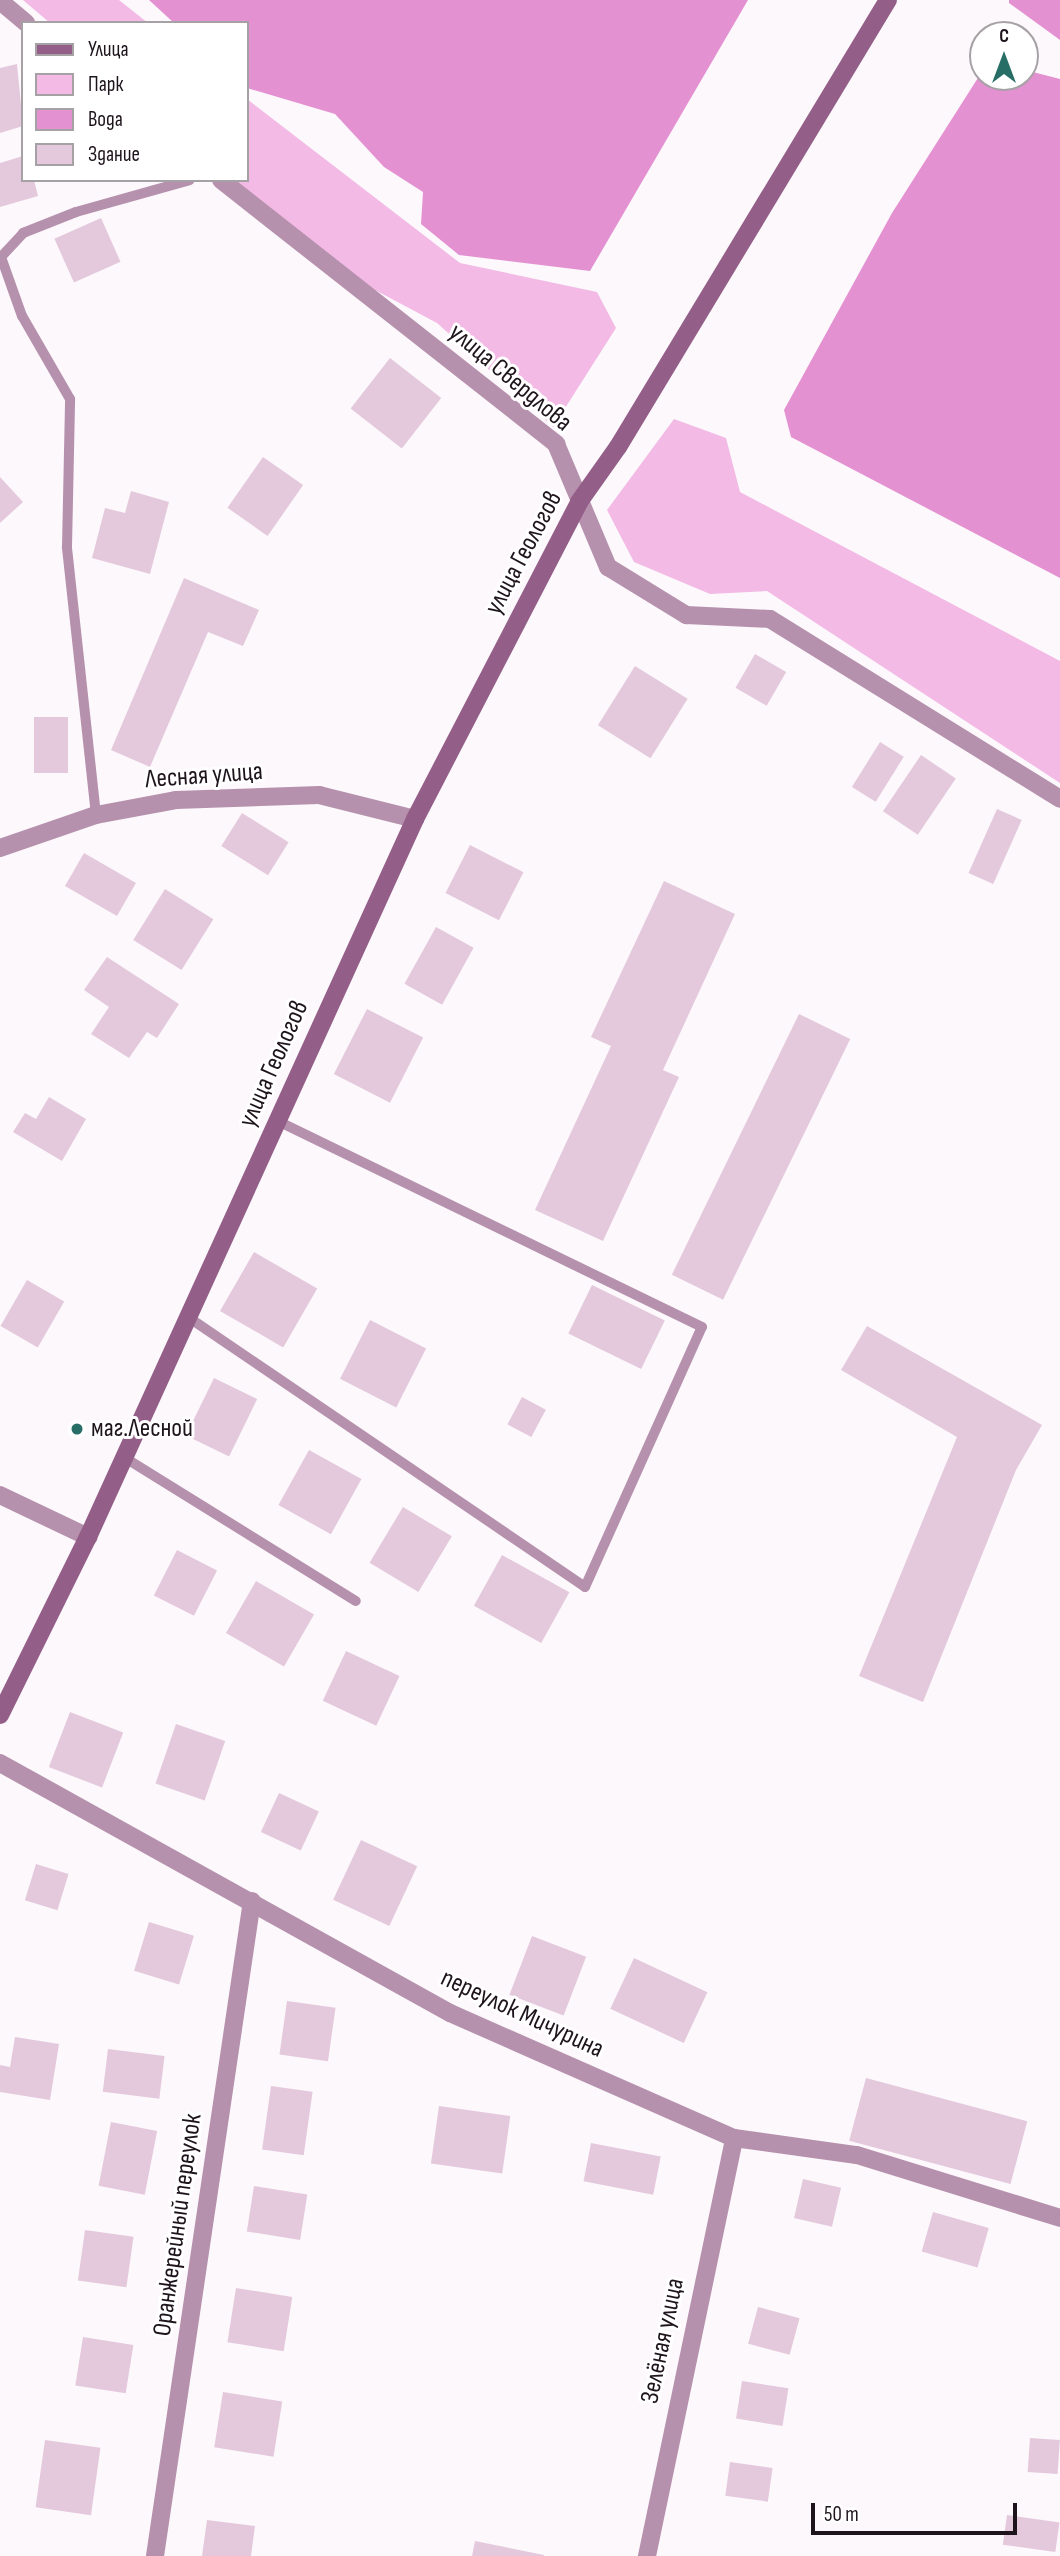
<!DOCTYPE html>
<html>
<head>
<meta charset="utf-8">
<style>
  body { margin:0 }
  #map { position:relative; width:1060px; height:2556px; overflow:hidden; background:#fdf8fc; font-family:"Sofia Sans Condensed",sans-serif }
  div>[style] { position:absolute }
  .green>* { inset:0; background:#f2bae5 }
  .water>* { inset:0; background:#e491d2 }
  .building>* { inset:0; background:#e4c9dd; transform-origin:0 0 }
  .lane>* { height:10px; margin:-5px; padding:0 5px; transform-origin:5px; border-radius:5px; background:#b691ad }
  .street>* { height:18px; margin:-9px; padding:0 9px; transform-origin:9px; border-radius:9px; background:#b691ad }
  .secondary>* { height:18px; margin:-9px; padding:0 9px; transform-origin:9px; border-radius:9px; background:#935e88 }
  .dots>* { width:19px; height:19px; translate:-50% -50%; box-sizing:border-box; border:4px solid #fff; border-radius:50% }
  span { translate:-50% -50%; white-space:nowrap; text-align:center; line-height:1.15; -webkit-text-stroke:6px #fff; paint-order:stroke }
  .street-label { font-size:26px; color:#1e141c }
  .poi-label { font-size:26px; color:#1e141c }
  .left { translate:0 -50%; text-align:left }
  .legend { position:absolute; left:21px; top:21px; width:228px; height:161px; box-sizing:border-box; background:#fff; border:2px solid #a5a1a4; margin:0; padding:9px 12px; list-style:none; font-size:21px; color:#1e141c }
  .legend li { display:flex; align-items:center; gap:14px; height:35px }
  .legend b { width:35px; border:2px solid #a5a1a4 }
  .north { position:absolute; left:969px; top:21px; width:70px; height:70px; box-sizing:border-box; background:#fff; border:2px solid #a5a1a4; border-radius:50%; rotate:0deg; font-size:19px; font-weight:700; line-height:28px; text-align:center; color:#1e141c }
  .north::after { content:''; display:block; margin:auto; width:24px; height:32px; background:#266e66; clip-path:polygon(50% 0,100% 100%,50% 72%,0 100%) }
  .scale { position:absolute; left:811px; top:2503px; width:206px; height:32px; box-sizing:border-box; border:4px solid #1e141c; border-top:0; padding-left:9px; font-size:21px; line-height:24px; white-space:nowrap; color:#1e141c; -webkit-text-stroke:5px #fff; paint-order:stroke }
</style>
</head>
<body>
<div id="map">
  <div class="green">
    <i style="clip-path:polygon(23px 0,119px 0,148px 23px,50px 23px)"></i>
    <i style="clip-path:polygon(247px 99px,460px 263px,597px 292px,616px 328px,553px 427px,437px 323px,330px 266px,233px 180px,247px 180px)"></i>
    <i style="clip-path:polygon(674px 419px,726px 438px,740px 492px,1060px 661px,1060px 783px,767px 591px,710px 594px,634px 562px,607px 510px)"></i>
  </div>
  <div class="water">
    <i style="clip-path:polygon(149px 0,748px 0,590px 271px,459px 255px,421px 224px,423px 192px,384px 167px,335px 114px,247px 88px,247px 23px,174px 23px)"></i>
    <i style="clip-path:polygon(1009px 0,1060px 0,1060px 40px,1009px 3px)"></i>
    <i style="clip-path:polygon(983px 70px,983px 77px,1025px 77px,1025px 70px,1060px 79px,1060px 578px,791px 437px,784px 410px,892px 213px)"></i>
  </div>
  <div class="building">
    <i style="clip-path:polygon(17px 64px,23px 126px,0 133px,0 68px)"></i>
    <i style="clip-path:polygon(23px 156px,23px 180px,34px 180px,38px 196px,0 207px,0 163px)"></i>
    <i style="left:101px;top:218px;width:48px;height:51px;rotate:66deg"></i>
    <i style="left:390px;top:358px;width:65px;height:64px;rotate:38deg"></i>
    <i style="left:263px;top:457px;width:49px;height:62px;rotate:35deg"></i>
    <i style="clip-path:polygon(0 477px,23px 502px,0 523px)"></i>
    <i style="clip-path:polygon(131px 491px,169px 502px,150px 574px,92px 558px,105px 508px,125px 513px)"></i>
    <i style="clip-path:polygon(184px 578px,259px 610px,243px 646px,208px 632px,150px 767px,111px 750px)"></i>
    <i style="left:755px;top:654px;width:36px;height:39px;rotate:30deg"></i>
    <i style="left:635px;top:666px;width:62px;height:70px;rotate:32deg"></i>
    <i style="left:34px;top:717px;width:34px;height:56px"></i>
    <i style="left:880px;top:742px;width:28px;height:53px;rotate:32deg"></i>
    <i style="left:921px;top:755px;width:42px;height:68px;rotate:34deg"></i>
    <i style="left:997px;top:809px;width:27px;height:70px;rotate:24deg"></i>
    <i style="left:242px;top:813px;width:55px;height:39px;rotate:32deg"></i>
    <i style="left:470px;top:845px;width:60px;height:54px;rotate:27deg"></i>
    <i style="left:84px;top:853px;width:60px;height:38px;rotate:30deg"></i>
    <i style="clip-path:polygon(664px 881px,735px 914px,663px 1070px,679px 1077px,603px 1241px,535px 1210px,611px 1046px,591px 1037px)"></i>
    <i style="left:165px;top:889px;width:57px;height:60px;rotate:32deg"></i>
    <i style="left:436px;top:927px;width:43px;height:65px;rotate:29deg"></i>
    <i style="clip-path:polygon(107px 957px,179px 1004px,157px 1038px,147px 1032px,129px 1058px,91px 1034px,109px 1007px,84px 990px)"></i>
    <i style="left:367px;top:1009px;width:63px;height:73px;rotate:27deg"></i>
    <i style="left:799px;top:1014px;width:57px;height:290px;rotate:26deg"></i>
    <i style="clip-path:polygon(49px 1097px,86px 1119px,62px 1161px,13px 1132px,25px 1113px,36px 1119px)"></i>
    <i style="left:254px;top:1252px;width:73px;height:68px;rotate:30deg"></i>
    <i style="left:27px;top:1280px;width:43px;height:53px;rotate:30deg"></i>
    <i style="left:592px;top:1285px;width:81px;height:54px;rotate:26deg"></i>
    <i style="left:370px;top:1320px;width:63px;height:66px;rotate:27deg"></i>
    <i style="clip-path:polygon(867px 1326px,1042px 1425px,1016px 1470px,923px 1702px,859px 1676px,957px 1437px,841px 1370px)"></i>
    <i style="left:214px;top:1378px;width:48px;height:64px;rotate:26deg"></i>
    <i style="left:522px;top:1397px;width:27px;height:31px;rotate:28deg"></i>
    <i style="left:309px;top:1450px;width:60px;height:63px;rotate:29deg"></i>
    <i style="left:403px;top:1507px;width:57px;height:65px;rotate:31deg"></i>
    <i style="left:177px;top:1550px;width:45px;height:51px;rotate:27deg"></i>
    <i style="left:502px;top:1555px;width:77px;height:58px;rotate:29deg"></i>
    <i style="left:256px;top:1581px;width:67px;height:60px;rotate:30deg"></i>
    <i style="left:346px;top:1651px;width:59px;height:55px;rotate:25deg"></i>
    <i style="left:70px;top:1712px;width:57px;height:59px;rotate:21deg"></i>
    <i style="left:176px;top:1724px;width:52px;height:63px;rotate:19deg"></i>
    <i style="left:279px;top:1793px;width:44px;height:43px;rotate:25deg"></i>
    <i style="left:361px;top:1840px;width:62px;height:66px;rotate:25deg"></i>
    <i style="left:36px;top:1864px;width:34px;height:38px;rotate:17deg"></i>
    <i style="left:149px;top:1922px;width:47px;height:51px;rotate:17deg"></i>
    <i style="left:532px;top:1936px;width:58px;height:63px;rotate:21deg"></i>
    <i style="left:634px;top:1958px;width:81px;height:56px;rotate:25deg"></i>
    <i style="left:287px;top:2001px;width:49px;height:54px;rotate:8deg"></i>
    <i style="clip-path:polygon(15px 2037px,59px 2044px,50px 2100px,0 2092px,0 2065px,10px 2067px)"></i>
    <i style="left:108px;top:2049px;width:57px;height:43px;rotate:7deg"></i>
    <i style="left:866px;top:2078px;width:167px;height:65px;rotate:15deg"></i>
    <i style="left:271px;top:2086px;width:42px;height:64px;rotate:8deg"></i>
    <i style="left:439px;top:2106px;width:72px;height:58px;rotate:8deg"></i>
    <i style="left:111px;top:2122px;width:47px;height:65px;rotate:11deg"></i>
    <i style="left:591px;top:2143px;width:71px;height:39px;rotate:11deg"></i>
    <i style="left:803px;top:2179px;width:39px;height:40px;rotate:13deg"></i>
    <i style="left:254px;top:2186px;width:54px;height:46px;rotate:9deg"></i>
    <i style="left:933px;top:2212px;width:58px;height:41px;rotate:16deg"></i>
    <i style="left:85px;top:2230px;width:49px;height:51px;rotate:8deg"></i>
    <i style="left:236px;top:2288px;width:57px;height:55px;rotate:9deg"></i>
    <i style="left:758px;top:2307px;width:43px;height:38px;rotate:15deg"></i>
    <i style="left:83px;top:2337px;width:51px;height:49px;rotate:9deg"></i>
    <i style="left:742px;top:2381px;width:47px;height:38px;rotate:9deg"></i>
    <i style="left:223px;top:2392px;width:60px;height:56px;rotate:9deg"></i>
    <i style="left:1030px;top:2438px;width:30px;height:34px;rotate:4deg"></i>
    <i style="left:45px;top:2440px;width:56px;height:68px;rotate:8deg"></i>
    <i style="left:730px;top:2462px;width:43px;height:34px;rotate:8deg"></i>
    <i style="left:1007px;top:2515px;width:53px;height:30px;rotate:8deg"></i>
    <i style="clip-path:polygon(207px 2520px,255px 2526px,251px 2556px,202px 2556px)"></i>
    <i style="clip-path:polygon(475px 2541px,544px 2555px,544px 2556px,472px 2556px)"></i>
  </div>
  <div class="lane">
    <i style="left:96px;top:815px;width:270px;rotate:-96.2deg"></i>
    <i style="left:67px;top:547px;width:148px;rotate:-88.8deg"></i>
    <i style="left:70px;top:399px;width:96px;rotate:-120deg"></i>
    <i style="left:22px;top:316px;width:63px;rotate:-109.6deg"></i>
    <i style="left:1px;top:257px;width:33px;rotate:-47deg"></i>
    <i style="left:23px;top:233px;width:57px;rotate:-21.6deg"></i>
    <i style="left:76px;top:212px;width:118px;rotate:-15.7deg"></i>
    <i style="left:188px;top:1317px;width:480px;rotate:34.2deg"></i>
    <i style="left:585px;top:1587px;width:285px;rotate:-65.8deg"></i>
    <i style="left:702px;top:1327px;width:474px;rotate:-154.1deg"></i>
    <i style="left:122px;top:1456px;width:275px;rotate:31.8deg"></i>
  </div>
  <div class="street">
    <i style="left:0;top:1px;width:34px;rotate:40deg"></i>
    <i style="left:221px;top:180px;width:427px;rotate:38.2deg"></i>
    <i style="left:556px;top:444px;width:134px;rotate:67.1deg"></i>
    <i style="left:608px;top:567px;width:92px;rotate:31.6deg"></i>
    <i style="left:686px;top:615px;width:84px;rotate:2.7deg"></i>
    <i style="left:770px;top:619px;width:341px;rotate:31.8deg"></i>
    <i style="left:0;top:848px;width:102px;rotate:-19deg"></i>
    <i style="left:96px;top:815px;width:81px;rotate:-10.6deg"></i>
    <i style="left:176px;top:800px;width:143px;rotate:-2deg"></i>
    <i style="left:319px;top:795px;width:99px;rotate:14deg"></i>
    <i style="left:0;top:1495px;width:98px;rotate:25.5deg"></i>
    <i style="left:0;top:1763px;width:515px;rotate:29.05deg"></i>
    <i style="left:450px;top:2013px;width:310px;rotate:23.8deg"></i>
    <i style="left:734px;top:2138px;width:124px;rotate:7.9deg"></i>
    <i style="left:857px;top:2155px;width:213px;rotate:17.2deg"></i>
    <i style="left:155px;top:2556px;width:662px;rotate:-81.58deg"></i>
    <i style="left:647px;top:2556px;width:427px;rotate:-78.2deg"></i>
  </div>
  <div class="secondary">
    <i style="left:0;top:1715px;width:199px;rotate:-63.7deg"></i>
    <i style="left:88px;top:1537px;width:789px;rotate:-65.51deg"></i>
    <i style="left:415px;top:819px;width:357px;rotate:-62.6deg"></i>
    <i style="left:579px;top:502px;width:67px;rotate:-54.7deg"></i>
    <i style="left:618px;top:447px;width:522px;rotate:-58.87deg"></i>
  </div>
  <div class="dots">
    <i style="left:77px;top:1429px;background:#266e66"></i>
  </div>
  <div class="street-label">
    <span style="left:510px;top:378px;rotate:40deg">улица Свердлова</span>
    <span style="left:524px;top:553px;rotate:-62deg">улица Геологов</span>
    <span style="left:204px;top:776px;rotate:-4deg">Лесная улица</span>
    <span style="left:274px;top:1064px;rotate:-66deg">улица Геологов</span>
    <span style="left:522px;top:2014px;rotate:25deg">переулок Мичурина</span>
    <span style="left:178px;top:2225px;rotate:-82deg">Оранжерейный переулок</span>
    <span style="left:663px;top:2341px;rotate:-78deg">Зелёная улица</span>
  </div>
  <div class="poi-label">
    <span class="left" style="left:91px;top:1429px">маг.Лесной</span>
  </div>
  <ul class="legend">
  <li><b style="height:9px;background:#935e88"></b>Улица</li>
  <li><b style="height:19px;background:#f2bae5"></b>Парк</li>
  <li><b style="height:19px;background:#e491d2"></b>Вода</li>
  <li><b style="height:19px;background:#e4c9dd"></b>Здание</li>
  </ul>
  <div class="north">С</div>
  <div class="scale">50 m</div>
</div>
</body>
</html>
